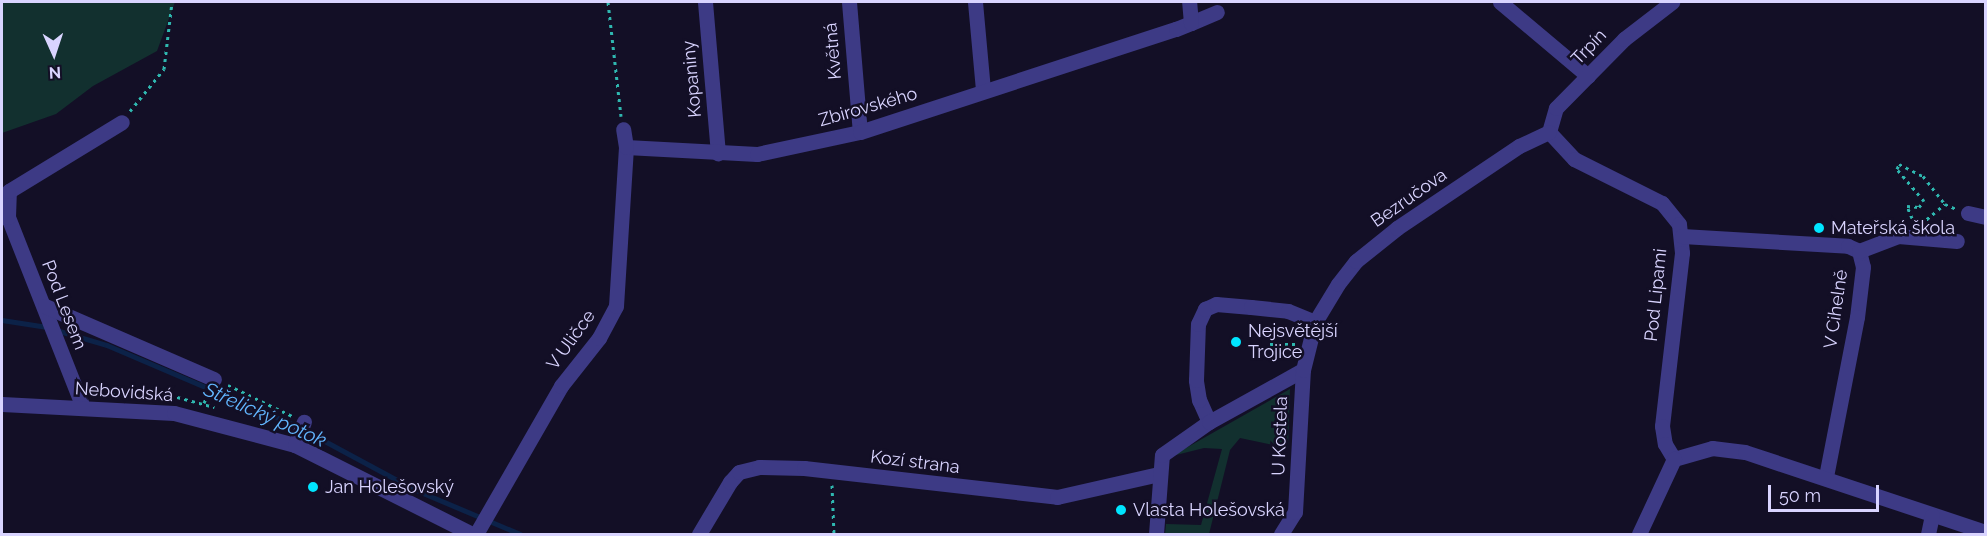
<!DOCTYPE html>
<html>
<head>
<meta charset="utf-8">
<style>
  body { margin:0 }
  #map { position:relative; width:1987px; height:536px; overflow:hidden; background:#130f26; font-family:Raleway,sans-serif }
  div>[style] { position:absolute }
  .green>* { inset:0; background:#12302f }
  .stream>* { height:4.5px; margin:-2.25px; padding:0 2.25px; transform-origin:2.25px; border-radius:2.25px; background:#0c2248 }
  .path>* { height:3px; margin-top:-1.5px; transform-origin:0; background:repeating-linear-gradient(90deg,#2fb8b0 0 3px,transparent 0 7.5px) }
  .minor>* { height:15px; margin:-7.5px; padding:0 7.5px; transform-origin:7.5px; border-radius:7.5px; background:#3d3a85 }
  .dots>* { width:16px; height:16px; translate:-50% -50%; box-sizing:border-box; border:3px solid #130f26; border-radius:50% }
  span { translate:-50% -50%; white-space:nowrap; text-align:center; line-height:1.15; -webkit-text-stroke:5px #130f26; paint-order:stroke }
  .street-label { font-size:18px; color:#d9d4ff }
  .poi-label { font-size:18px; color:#d9d4ff }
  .left { translate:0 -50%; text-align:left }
  .water-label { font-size:20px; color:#62b6ff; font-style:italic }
  .frame { position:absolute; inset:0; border:3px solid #d9d4ff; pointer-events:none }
  .north { position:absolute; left:24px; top:24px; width:60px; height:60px; -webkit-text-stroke:4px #130f26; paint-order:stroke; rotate:177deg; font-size:16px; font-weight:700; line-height:24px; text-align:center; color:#d9d4ff }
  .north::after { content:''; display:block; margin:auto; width:21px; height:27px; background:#d9d4ff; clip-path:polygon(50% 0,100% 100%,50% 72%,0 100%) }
  .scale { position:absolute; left:1768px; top:485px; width:111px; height:27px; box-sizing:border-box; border:3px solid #d9d4ff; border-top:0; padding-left:8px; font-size:18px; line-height:21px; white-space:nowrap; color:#d9d4ff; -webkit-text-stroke:4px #130f26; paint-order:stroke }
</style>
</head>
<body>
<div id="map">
  <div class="green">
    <i style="clip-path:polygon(2px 2px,175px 2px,157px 51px,93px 86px,56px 114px,2px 133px)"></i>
    <i style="clip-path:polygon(1290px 389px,1288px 448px,1240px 438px,1230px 450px,1209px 534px,1165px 534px,1166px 524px,1201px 525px,1222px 449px,1204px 448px,1172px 456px)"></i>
  </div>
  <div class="stream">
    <i style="left:2px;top:320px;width:47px;rotate:8.7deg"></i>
    <i style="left:56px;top:330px;width:53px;rotate:16.4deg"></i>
    <i style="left:107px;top:345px;width:207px;rotate:23.1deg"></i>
    <i style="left:297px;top:426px;width:135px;rotate:28.3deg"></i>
    <i style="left:416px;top:490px;width:113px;rotate:22.9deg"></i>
  </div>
  <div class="path">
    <i style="left:608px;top:2px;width:115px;rotate:83.5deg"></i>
    <i style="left:130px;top:111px;width:54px;rotate:-51deg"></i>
    <i style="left:164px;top:69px;width:67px;rotate:-83.2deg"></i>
    <i style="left:1921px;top:224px;width:31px;rotate:-40deg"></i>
    <i style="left:1915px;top:225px;width:21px;rotate:-113deg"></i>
    <i style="left:1907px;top:206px;width:12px;rotate:5deg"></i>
    <i style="left:1919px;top:207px;width:8px;rotate:-50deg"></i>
    <i style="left:1924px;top:201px;width:42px;rotate:-130.2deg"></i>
    <i style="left:1897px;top:169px;width:5px;rotate:-68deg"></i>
    <i style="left:1899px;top:164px;width:27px;rotate:27deg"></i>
    <i style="left:1923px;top:176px;width:36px;rotate:52deg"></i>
    <i style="left:1945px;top:204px;width:12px;rotate:24deg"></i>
    <i style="left:1270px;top:344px;width:26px"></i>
    <i style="left:228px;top:385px;width:71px;rotate:25.8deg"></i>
    <i style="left:112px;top:394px;width:58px;rotate:1deg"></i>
    <i style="left:170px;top:395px;width:46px;rotate:15.3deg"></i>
    <i style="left:204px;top:403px;width:14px;rotate:-69deg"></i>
    <i style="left:832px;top:485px;width:49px;rotate:87.7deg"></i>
  </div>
  <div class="minor">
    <i style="left:705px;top:2px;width:152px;rotate:85.1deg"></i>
    <i style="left:849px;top:2px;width:130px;rotate:85.2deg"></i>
    <i style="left:975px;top:2px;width:88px;rotate:84.8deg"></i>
    <i style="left:1500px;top:2px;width:115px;rotate:40.1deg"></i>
    <i style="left:1191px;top:23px;width:28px;rotate:-23deg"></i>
    <i style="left:1549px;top:132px;width:37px;rotate:47deg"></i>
    <i style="left:1574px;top:159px;width:98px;rotate:26.6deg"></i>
    <i style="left:1662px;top:203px;width:27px;rotate:51deg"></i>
    <i style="left:1679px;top:224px;width:29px;rotate:84deg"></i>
    <i style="left:1682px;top:253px;width:174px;rotate:96.6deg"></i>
    <i style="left:1662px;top:426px;width:18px;rotate:81deg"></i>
    <i style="left:1665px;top:444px;width:17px;rotate:59deg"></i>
    <i style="left:1549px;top:132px;width:25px;rotate:-74deg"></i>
    <i style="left:1556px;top:108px;width:97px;rotate:-45.4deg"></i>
    <i style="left:1624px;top:39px;width:61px;rotate:-37.6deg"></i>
    <i style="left:626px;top:147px;width:131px;rotate:3.1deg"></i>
    <i style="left:757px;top:154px;width:105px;rotate:-12.1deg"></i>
    <i style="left:860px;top:132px;width:332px;rotate:-18.1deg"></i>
    <i style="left:1176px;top:29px;width:16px;rotate:-22deg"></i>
    <i style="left:1191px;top:23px;width:21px;rotate:-95deg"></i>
    <i style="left:1968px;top:213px;width:18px;rotate:13deg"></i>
    <i style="left:2px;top:217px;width:6px"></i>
    <i style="left:8px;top:217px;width:204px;rotate:68.5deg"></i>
    <i style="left:8px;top:217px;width:26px;rotate:-88deg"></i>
    <i style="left:9px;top:191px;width:132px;rotate:-31.4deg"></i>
    <i style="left:1682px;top:236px;width:166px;rotate:3.4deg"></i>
    <i style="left:1848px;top:246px;width:12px;rotate:24deg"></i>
    <i style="left:1859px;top:251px;width:16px;rotate:76deg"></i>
    <i style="left:1863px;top:267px;width:50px;rotate:96.8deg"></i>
    <i style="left:1857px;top:317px;width:163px;rotate:101deg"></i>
    <i style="left:1859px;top:251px;width:42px;rotate:-21deg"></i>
    <i style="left:1898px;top:236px;width:59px;rotate:4.8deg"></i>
    <i style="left:45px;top:306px;width:184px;rotate:23.4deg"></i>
    <i style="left:2px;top:404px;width:172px;rotate:3deg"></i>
    <i style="left:174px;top:413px;width:125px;rotate:14.8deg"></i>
    <i style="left:295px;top:445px;width:198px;rotate:26.7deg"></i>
    <i style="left:1209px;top:422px;width:24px;rotate:-114deg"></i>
    <i style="left:1199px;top:400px;width:20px;rotate:-99deg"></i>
    <i style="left:1196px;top:380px;width:56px;rotate:-88deg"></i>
    <i style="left:1198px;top:324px;width:17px;rotate:-65deg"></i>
    <i style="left:1205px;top:309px;width:12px;rotate:-24deg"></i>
    <i style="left:1216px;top:304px;width:35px;rotate:5deg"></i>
    <i style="left:1251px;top:307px;width:37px;rotate:6deg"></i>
    <i style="left:1288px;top:311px;width:29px;rotate:22deg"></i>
    <i style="left:295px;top:445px;width:25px;rotate:-69deg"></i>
    <i style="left:1674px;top:459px;width:40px;rotate:-16deg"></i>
    <i style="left:1712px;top:448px;width:33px;rotate:7deg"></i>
    <i style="left:1745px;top:452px;width:254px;rotate:18.4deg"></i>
    <i style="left:476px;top:534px;width:171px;rotate:-60.1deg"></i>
    <i style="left:561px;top:386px;width:61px;rotate:-51.6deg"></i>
    <i style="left:599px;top:338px;width:36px;rotate:-62deg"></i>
    <i style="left:616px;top:306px;width:159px;rotate:-86.4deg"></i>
    <i style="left:626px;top:147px;width:18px;rotate:-99deg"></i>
    <i style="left:699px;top:534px;width:61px;rotate:-59.2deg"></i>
    <i style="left:730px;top:482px;width:13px;rotate:-48deg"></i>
    <i style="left:739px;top:472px;width:21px;rotate:-14deg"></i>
    <i style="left:759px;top:467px;width:45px;rotate:1.3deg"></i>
    <i style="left:804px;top:468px;width:255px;rotate:6.5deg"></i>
    <i style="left:1057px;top:497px;width:105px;rotate:-12.7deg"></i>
    <i style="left:1156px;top:534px;width:79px;rotate:-85.7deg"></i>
    <i style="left:1162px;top:455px;width:57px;rotate:-35.1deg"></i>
    <i style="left:1209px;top:422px;width:107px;rotate:-29deg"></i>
    <i style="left:1281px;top:534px;width:26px;rotate:-58deg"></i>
    <i style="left:1295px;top:512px;width:142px;rotate:-86.8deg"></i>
    <i style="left:1303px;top:370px;width:49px;rotate:-76deg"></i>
    <i style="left:1315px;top:322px;width:44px;rotate:-58.8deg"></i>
    <i style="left:1338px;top:284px;width:29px;rotate:-52deg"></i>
    <i style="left:1356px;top:261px;width:53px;rotate:-38.8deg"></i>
    <i style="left:1397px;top:228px;width:147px;rotate:-33.9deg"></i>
    <i style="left:1519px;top:146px;width:33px;rotate:-25deg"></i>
    <i style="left:1639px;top:534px;width:83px;rotate:-65deg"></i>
    <i style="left:1928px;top:534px;width:19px;rotate:-78deg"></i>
  </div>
  <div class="dots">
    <i style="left:1819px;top:228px;background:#00e5ff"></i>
    <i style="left:1236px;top:342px;background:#00e5ff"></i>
    <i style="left:313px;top:487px;background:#00e5ff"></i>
    <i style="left:1121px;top:510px;background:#00e5ff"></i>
  </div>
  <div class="street-label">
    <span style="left:1589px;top:47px;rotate:-46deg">Trpín</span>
    <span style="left:833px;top:51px;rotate:-95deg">Květná</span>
    <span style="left:692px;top:79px;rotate:-95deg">Kopaniny</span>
    <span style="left:868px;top:107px;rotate:-16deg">Zbirovského</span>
    <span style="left:1409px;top:198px;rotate:-35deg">Bezručova</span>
    <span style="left:1656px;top:295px;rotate:-84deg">Pod Lipami</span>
    <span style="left:64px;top:305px;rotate:69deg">Pod Lesem</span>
    <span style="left:1836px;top:309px;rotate:-82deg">V Cihelně</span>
    <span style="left:571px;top:340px;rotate:-54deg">V Uličce</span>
    <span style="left:124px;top:392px;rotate:4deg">Nebovidská</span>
    <span style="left:1280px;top:436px;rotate:-88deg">U Kostela</span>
    <span style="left:915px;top:462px;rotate:7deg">Kozí strana</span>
  </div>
  <div class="poi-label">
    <span class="left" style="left:1831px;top:228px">Mateřská škola</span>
    <span class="left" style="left:1248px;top:342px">Nejsvětější<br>Trojice</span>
    <span class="left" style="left:325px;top:487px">Jan Holešovský</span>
    <span class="left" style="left:1133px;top:510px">Vlasta Holešovská</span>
  </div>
  <div class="water-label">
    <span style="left:265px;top:415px;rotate:24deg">Střelický potok</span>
  </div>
  <div class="frame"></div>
  <div class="north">N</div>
  <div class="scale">50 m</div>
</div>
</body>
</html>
